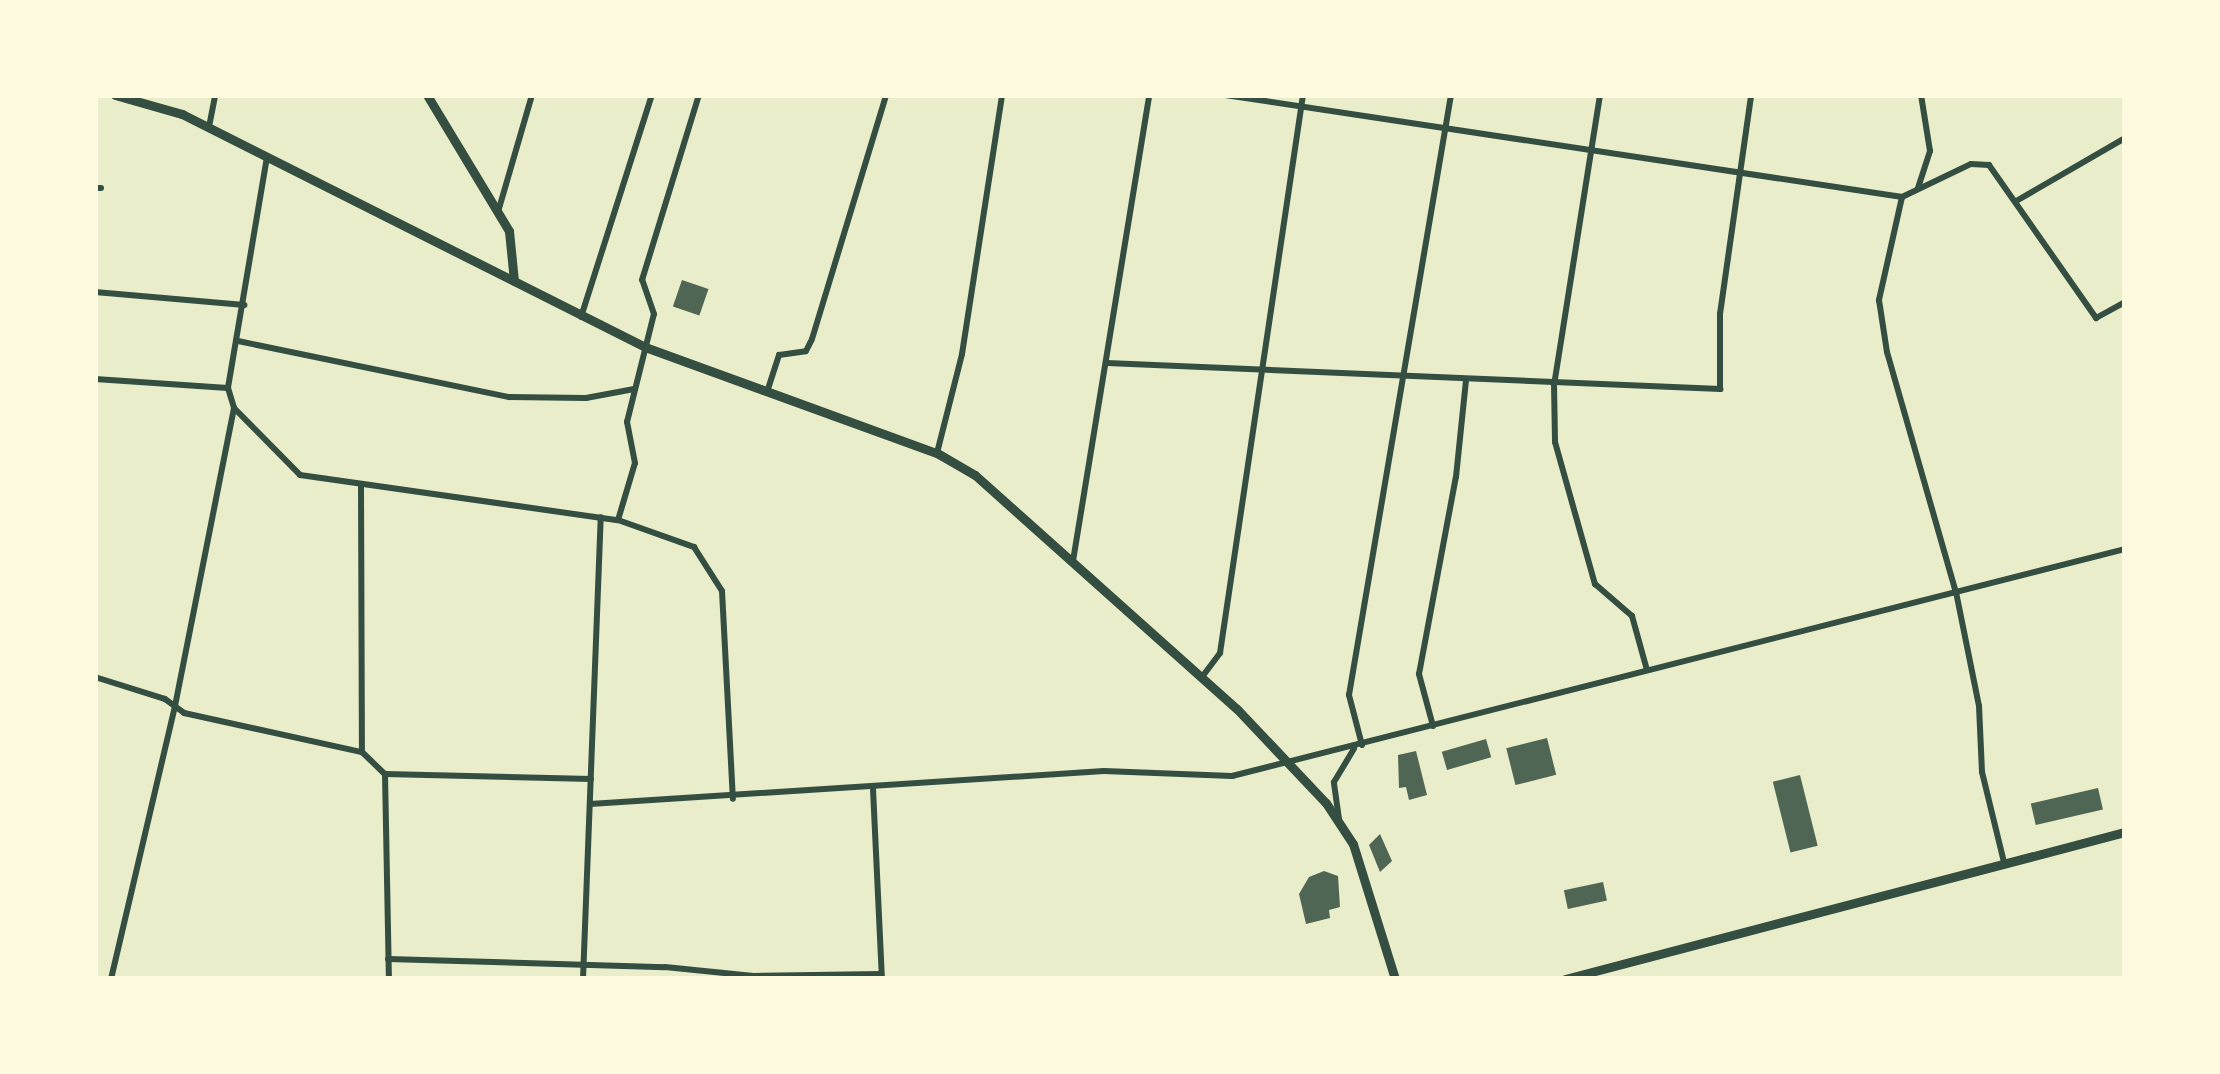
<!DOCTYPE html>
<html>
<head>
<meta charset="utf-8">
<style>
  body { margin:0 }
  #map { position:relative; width:2220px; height:1074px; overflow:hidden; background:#e9edc9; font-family:"IBM Plex Sans",sans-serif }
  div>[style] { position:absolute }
  .building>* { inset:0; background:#4f6655; transform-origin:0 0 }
  .minor>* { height:6px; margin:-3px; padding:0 3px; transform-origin:3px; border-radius:3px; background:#344e41 }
  .secondary>* { height:9px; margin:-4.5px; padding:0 4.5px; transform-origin:4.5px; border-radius:4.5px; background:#344e41 }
  .primary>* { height:9px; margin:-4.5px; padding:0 4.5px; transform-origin:4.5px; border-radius:4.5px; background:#344e41 }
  span { translate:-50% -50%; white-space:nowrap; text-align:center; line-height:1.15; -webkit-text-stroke:10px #fefae0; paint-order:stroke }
  .frame { position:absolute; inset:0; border:98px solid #fefae0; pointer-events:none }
</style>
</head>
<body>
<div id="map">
  <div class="building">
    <i style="left:682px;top:280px;width:28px;height:28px;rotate:19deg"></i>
    <i style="left:1547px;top:738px;width:38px;height:42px;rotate:76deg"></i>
    <i style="left:1486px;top:739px;width:19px;height:46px;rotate:74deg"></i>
    <i style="clip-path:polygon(1416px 751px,1427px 795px,1409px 800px,1406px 787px,1399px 788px,1398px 755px)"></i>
    <i style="left:1800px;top:775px;width:73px;height:28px;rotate:76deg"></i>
    <i style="left:2098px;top:788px;width:22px;height:69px;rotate:77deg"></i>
    <i style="clip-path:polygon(1380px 834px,1392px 861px,1380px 872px,1369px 845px)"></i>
    <i style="clip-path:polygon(1324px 871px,1338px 876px,1340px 907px,1329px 910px,1330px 918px,1306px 924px,1299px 894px,1309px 877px)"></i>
    <i style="left:1603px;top:882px;width:19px;height:40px;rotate:78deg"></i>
  </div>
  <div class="minor">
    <i style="left:1225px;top:95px;width:685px;rotate:8.57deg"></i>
    <i style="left:1600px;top:95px;width:293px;rotate:99deg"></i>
    <i style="left:1554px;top:384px;width:58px;rotate:89deg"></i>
    <i style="left:1555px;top:442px;width:148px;rotate:74.3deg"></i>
    <i style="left:1595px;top:584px;width:49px;rotate:40.9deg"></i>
    <i style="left:1632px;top:616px;width:56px;rotate:74.5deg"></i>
    <i style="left:209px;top:127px;width:33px;rotate:-79deg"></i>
    <i style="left:267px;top:157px;width:234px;rotate:99.6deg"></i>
    <i style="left:228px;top:388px;width:21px;rotate:73deg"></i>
    <i style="left:234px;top:408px;width:94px;rotate:45.4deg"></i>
    <i style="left:300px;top:475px;width:321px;rotate:8.1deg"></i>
    <i style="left:618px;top:520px;width:81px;rotate:19.6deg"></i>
    <i style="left:694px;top:547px;width:52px;rotate:57.5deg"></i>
    <i style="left:722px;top:591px;width:208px;rotate:87deg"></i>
    <i style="left:95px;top:188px;width:6px"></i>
    <i style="left:1918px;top:188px;width:39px;rotate:-72deg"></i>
    <i style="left:1930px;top:151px;width:57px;rotate:-99.1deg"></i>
    <i style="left:1902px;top:197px;width:106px;rotate:102.6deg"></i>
    <i style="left:1879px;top:300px;width:53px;rotate:81.3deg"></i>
    <i style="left:1887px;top:352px;width:250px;rotate:74deg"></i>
    <i style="left:1956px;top:592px;width:116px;rotate:78.6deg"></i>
    <i style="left:1979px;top:706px;width:66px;rotate:87.4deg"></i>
    <i style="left:1982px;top:772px;width:93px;rotate:76.3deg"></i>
    <i style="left:1902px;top:197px;width:76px;rotate:-25.6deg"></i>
    <i style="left:1971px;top:164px;width:18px;rotate:3deg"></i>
    <i style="left:1989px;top:165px;width:187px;rotate:55deg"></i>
    <i style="left:2096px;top:318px;width:33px;rotate:-29deg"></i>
    <i style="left:2018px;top:200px;width:124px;rotate:-30.1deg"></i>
    <i style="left:498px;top:212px;width:122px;rotate:-73.8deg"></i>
    <i style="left:95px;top:292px;width:150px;rotate:5deg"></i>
    <i style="left:581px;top:317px;width:233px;rotate:-72.3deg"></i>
    <i style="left:238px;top:341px;width:277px;rotate:11.7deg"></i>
    <i style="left:509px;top:397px;width:77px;rotate:0.7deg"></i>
    <i style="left:586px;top:398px;width:49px;rotate:-10.6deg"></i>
    <i style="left:1107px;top:363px;width:614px;rotate:2.43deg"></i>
    <i style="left:1720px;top:389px;width:75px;rotate:-90deg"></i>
    <i style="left:1720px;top:314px;width:221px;rotate:-81.9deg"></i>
    <i style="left:95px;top:379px;width:133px;rotate:3.9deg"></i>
    <i style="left:767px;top:392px;width:39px;rotate:-72deg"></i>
    <i style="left:779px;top:355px;width:27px;rotate:-8deg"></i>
    <i style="left:806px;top:351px;width:13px;rotate:-63deg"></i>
    <i style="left:812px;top:339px;width:255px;rotate:-73.1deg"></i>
    <i style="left:937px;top:453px;width:102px;rotate:-75.8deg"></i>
    <i style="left:962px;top:354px;width:262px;rotate:-81.2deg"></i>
    <i style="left:361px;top:485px;width:267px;rotate:89.8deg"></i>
    <i style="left:618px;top:520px;width:59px;rotate:-73.4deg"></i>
    <i style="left:635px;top:463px;width:42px;rotate:-101deg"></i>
    <i style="left:627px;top:422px;width:111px;rotate:-76deg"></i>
    <i style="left:654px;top:314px;width:36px;rotate:-109deg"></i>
    <i style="left:642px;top:280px;width:194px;rotate:-72.9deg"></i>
    <i style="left:1073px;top:561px;width:472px;rotate:-80.7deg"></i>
    <i style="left:95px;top:677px;width:73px;rotate:17.4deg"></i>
    <i style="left:165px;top:699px;width:24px;rotate:36deg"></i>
    <i style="left:184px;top:713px;width:182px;rotate:12.4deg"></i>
    <i style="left:362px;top:752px;width:32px;rotate:44deg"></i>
    <i style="left:385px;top:774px;width:206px;rotate:1.4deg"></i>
    <i style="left:1202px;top:677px;width:30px;rotate:-53deg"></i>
    <i style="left:1220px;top:653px;width:564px;rotate:-81.54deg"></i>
    <i style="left:1433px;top:726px;width:54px;rotate:-105.1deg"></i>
    <i style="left:1419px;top:674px;width:200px;rotate:-79.4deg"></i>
    <i style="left:1456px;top:477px;width:98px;rotate:-84.1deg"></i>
    <i style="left:1362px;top:745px;width:52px;rotate:-104.6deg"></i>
    <i style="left:1349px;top:695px;width:609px;rotate:-80.35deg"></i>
    <i style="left:385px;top:774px;width:205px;rotate:88.9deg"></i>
    <i style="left:873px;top:789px;width:190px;rotate:87.3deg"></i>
    <i style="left:590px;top:804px;width:515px;rotate:-3.67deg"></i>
    <i style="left:1104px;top:771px;width:128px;rotate:2.2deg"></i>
    <i style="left:1232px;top:776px;width:921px;rotate:-14.26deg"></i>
    <i style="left:1339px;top:819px;width:37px;rotate:-98deg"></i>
    <i style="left:1334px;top:782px;width:39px;rotate:-59deg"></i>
    <i style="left:388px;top:959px;width:277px;rotate:1.7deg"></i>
    <i style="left:665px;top:967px;width:89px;rotate:5.8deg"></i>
    <i style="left:754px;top:976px;width:127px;rotate:-0.9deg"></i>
    <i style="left:111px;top:979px;width:280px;rotate:-76.8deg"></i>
    <i style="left:175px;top:706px;width:304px;rotate:-78.8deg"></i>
    <i style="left:583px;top:979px;width:462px;rotate:-87.8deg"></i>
  </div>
  <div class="secondary">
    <i style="left:427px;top:95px;width:159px;rotate:58.9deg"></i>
    <i style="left:509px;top:231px;width:50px;rotate:84.3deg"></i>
    <i style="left:1565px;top:979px;width:579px;rotate:-14.71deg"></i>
  </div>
  <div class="primary">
    <i style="left:115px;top:95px;width:70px;rotate:15.8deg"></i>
    <i style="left:182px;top:114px;width:518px;rotate:26.71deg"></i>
    <i style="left:645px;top:347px;width:311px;rotate:20deg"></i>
    <i style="left:937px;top:453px;width:44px;rotate:30.1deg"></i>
    <i style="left:975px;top:475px;width:351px;rotate:41.8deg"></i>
    <i style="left:1237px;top:709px;width:129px;rotate:46.6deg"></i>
    <i style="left:1326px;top:803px;width:49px;rotate:56.6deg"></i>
    <i style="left:1353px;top:844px;width:141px;rotate:72.7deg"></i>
  </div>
  <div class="frame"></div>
</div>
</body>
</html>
